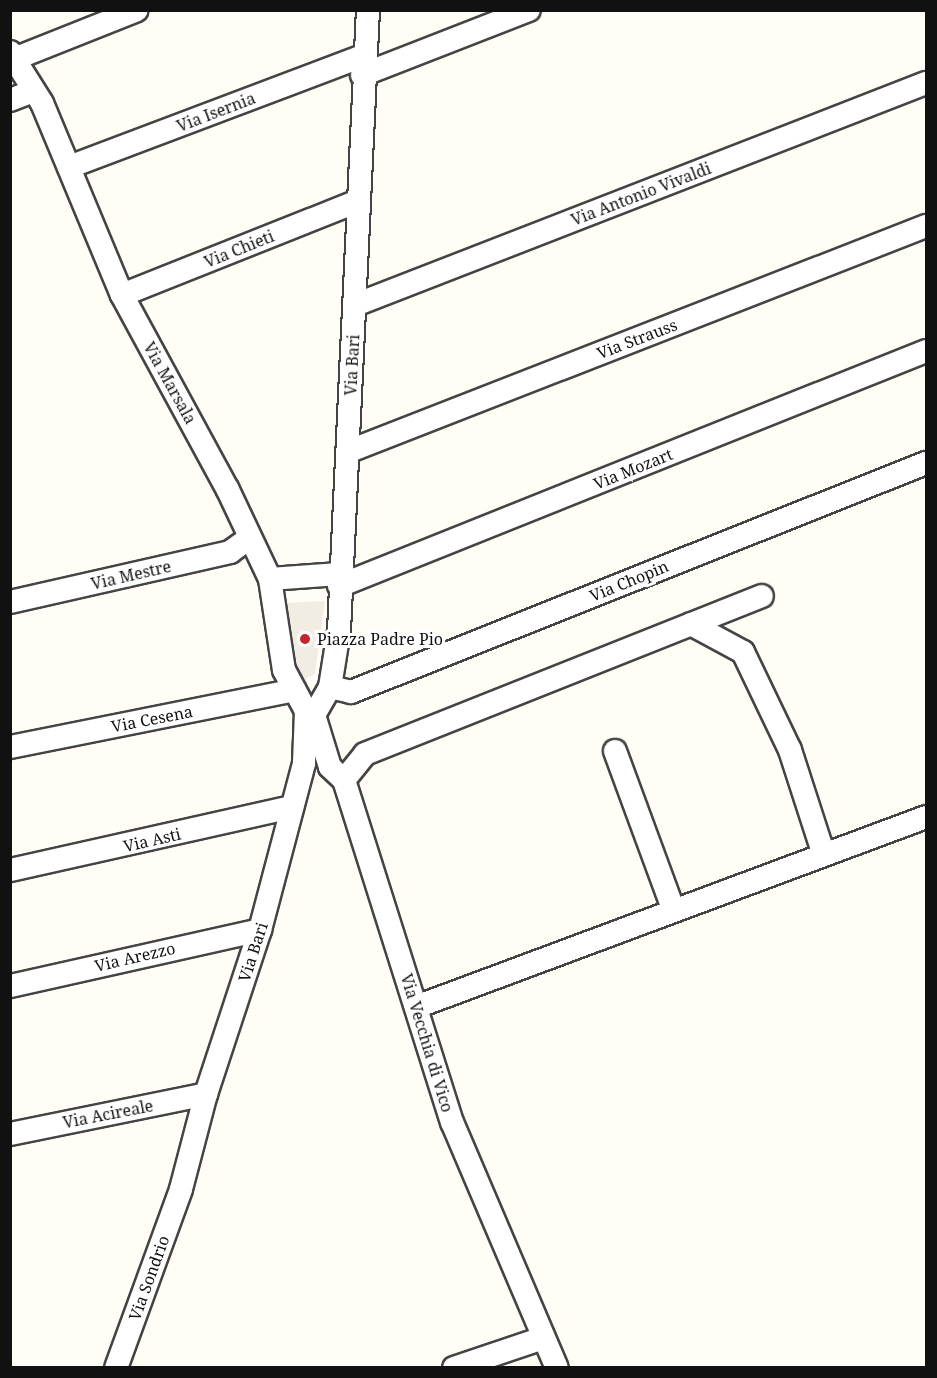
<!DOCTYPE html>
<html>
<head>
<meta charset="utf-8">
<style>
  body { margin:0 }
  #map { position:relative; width:937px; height:1378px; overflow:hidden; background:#fffdf5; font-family:"Noto Serif",serif }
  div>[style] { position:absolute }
  .plaza>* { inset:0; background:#f1ede2 }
  .roads { filter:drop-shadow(2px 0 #444) drop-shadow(-2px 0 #444) drop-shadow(0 2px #444) drop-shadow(0 -2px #444) }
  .minor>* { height:22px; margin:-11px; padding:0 11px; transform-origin:11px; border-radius:11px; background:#fff }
  .dots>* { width:16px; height:16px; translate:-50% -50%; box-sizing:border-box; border:3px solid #fff; border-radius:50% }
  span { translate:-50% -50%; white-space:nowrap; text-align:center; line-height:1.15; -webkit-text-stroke:6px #fff; paint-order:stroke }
  .street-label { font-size:16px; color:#111 }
  .poi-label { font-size:16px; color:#111 }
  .left { translate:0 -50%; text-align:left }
  .frame { position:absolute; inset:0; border:12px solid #111; pointer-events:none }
</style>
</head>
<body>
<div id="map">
  <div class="plaza">
    <i style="clip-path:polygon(325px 601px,315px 674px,305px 679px,297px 674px,283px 603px)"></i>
  </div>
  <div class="roads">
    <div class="minor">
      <i style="left:10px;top:52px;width:60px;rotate:57.9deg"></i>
      <i style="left:42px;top:103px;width:208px;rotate:67.4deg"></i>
      <i style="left:122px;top:295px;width:220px;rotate:61.5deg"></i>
      <i style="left:227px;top:488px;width:101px;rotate:64.7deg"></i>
      <i style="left:270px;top:579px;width:92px;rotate:81.3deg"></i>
      <i style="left:284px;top:670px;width:47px;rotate:61.8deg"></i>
      <i style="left:306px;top:711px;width:9px;rotate:27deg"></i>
      <i style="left:14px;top:59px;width:132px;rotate:-21.7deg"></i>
      <i style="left:362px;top:75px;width:179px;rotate:-21.3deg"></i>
      <i style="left:10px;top:100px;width:25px;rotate:-21deg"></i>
      <i style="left:69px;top:167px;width:314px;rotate:-20.7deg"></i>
      <i style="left:122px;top:295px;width:252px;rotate:-21.7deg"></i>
      <i style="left:355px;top:305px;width:613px;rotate:-21.25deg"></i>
      <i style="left:347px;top:452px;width:622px;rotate:-21.32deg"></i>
      <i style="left:270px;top:579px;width:69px;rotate:-4.1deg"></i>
      <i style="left:339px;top:586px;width:632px;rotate:-21.82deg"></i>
      <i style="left:10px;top:602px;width:226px;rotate:-12.8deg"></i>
      <i style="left:230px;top:552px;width:22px;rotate:-36deg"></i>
      <i style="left:691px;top:624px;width:59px;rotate:28.3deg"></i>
      <i style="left:743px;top:652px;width:109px;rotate:64.4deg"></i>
      <i style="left:790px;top:750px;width:110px;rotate:72.1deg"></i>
      <i style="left:330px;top:687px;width:22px;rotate:13deg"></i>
      <i style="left:351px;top:692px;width:619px;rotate:-21.72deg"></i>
      <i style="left:314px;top:715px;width:32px;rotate:-60deg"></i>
      <i style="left:330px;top:687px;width:57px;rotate:-80.9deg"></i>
      <i style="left:339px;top:631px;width:622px;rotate:-87.33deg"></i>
      <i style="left:314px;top:715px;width:54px;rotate:72.9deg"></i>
      <i style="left:330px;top:767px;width:19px;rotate:43deg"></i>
      <i style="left:344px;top:780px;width:359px;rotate:72.5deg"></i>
      <i style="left:452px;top:1122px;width:267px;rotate:66.9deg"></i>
      <i style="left:10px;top:747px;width:290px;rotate:-11.3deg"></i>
      <i style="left:615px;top:751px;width:168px;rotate:69.8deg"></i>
      <i style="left:344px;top:780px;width:33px;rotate:-51deg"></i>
      <i style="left:365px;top:754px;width:427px;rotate:-21.7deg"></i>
      <i style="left:10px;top:870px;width:289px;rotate:-12.6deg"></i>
      <i style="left:10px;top:986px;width:256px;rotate:-12.6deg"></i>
      <i style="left:416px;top:1007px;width:544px;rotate:-20.43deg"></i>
      <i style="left:10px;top:1134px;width:200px;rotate:-11.5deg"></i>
      <i style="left:116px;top:1368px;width:190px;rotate:-70deg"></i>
      <i style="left:181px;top:1189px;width:98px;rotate:-75.3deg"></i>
      <i style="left:206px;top:1094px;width:173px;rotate:-71.8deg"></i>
      <i style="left:260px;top:930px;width:173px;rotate:-75.2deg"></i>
      <i style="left:304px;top:763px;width:52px;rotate:-87.8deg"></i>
      <i style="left:454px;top:1368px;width:94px;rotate:-18.6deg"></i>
    </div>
  </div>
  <div class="dots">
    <i style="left:305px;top:639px;background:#c4262e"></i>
  </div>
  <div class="street-label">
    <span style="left:216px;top:112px;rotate:-21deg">Via Isernia</span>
    <span style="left:641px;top:194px;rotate:-21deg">Via Antonio Vivaldi</span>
    <span style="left:239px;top:249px;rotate:-22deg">Via Chieti</span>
    <span style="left:637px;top:339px;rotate:-21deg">Via Strauss</span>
    <span style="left:352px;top:365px;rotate:-87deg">Via Bari</span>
    <span style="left:170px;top:383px;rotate:61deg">Via Marsala</span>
    <span style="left:633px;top:469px;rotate:-22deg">Via Mozart</span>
    <span style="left:131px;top:575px;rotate:-13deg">Via Mestre</span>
    <span style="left:629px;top:581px;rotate:-22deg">Via Chopin</span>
    <span style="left:152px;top:719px;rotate:-11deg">Via Cesena</span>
    <span style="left:152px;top:840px;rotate:-13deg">Via Asti</span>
    <span style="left:253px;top:952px;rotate:-72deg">Via Bari</span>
    <span style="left:135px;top:957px;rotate:-13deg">Via Arezzo</span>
    <span style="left:427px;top:1043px;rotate:73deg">Via Vecchia di Vico</span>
    <span style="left:108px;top:1114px;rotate:-11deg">Via Acireale</span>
    <span style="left:149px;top:1278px;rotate:-70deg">Via Sondrio</span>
  </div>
  <div class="poi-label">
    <span class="left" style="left:317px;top:639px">Piazza Padre Pio</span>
  </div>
  <div class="frame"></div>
</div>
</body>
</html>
